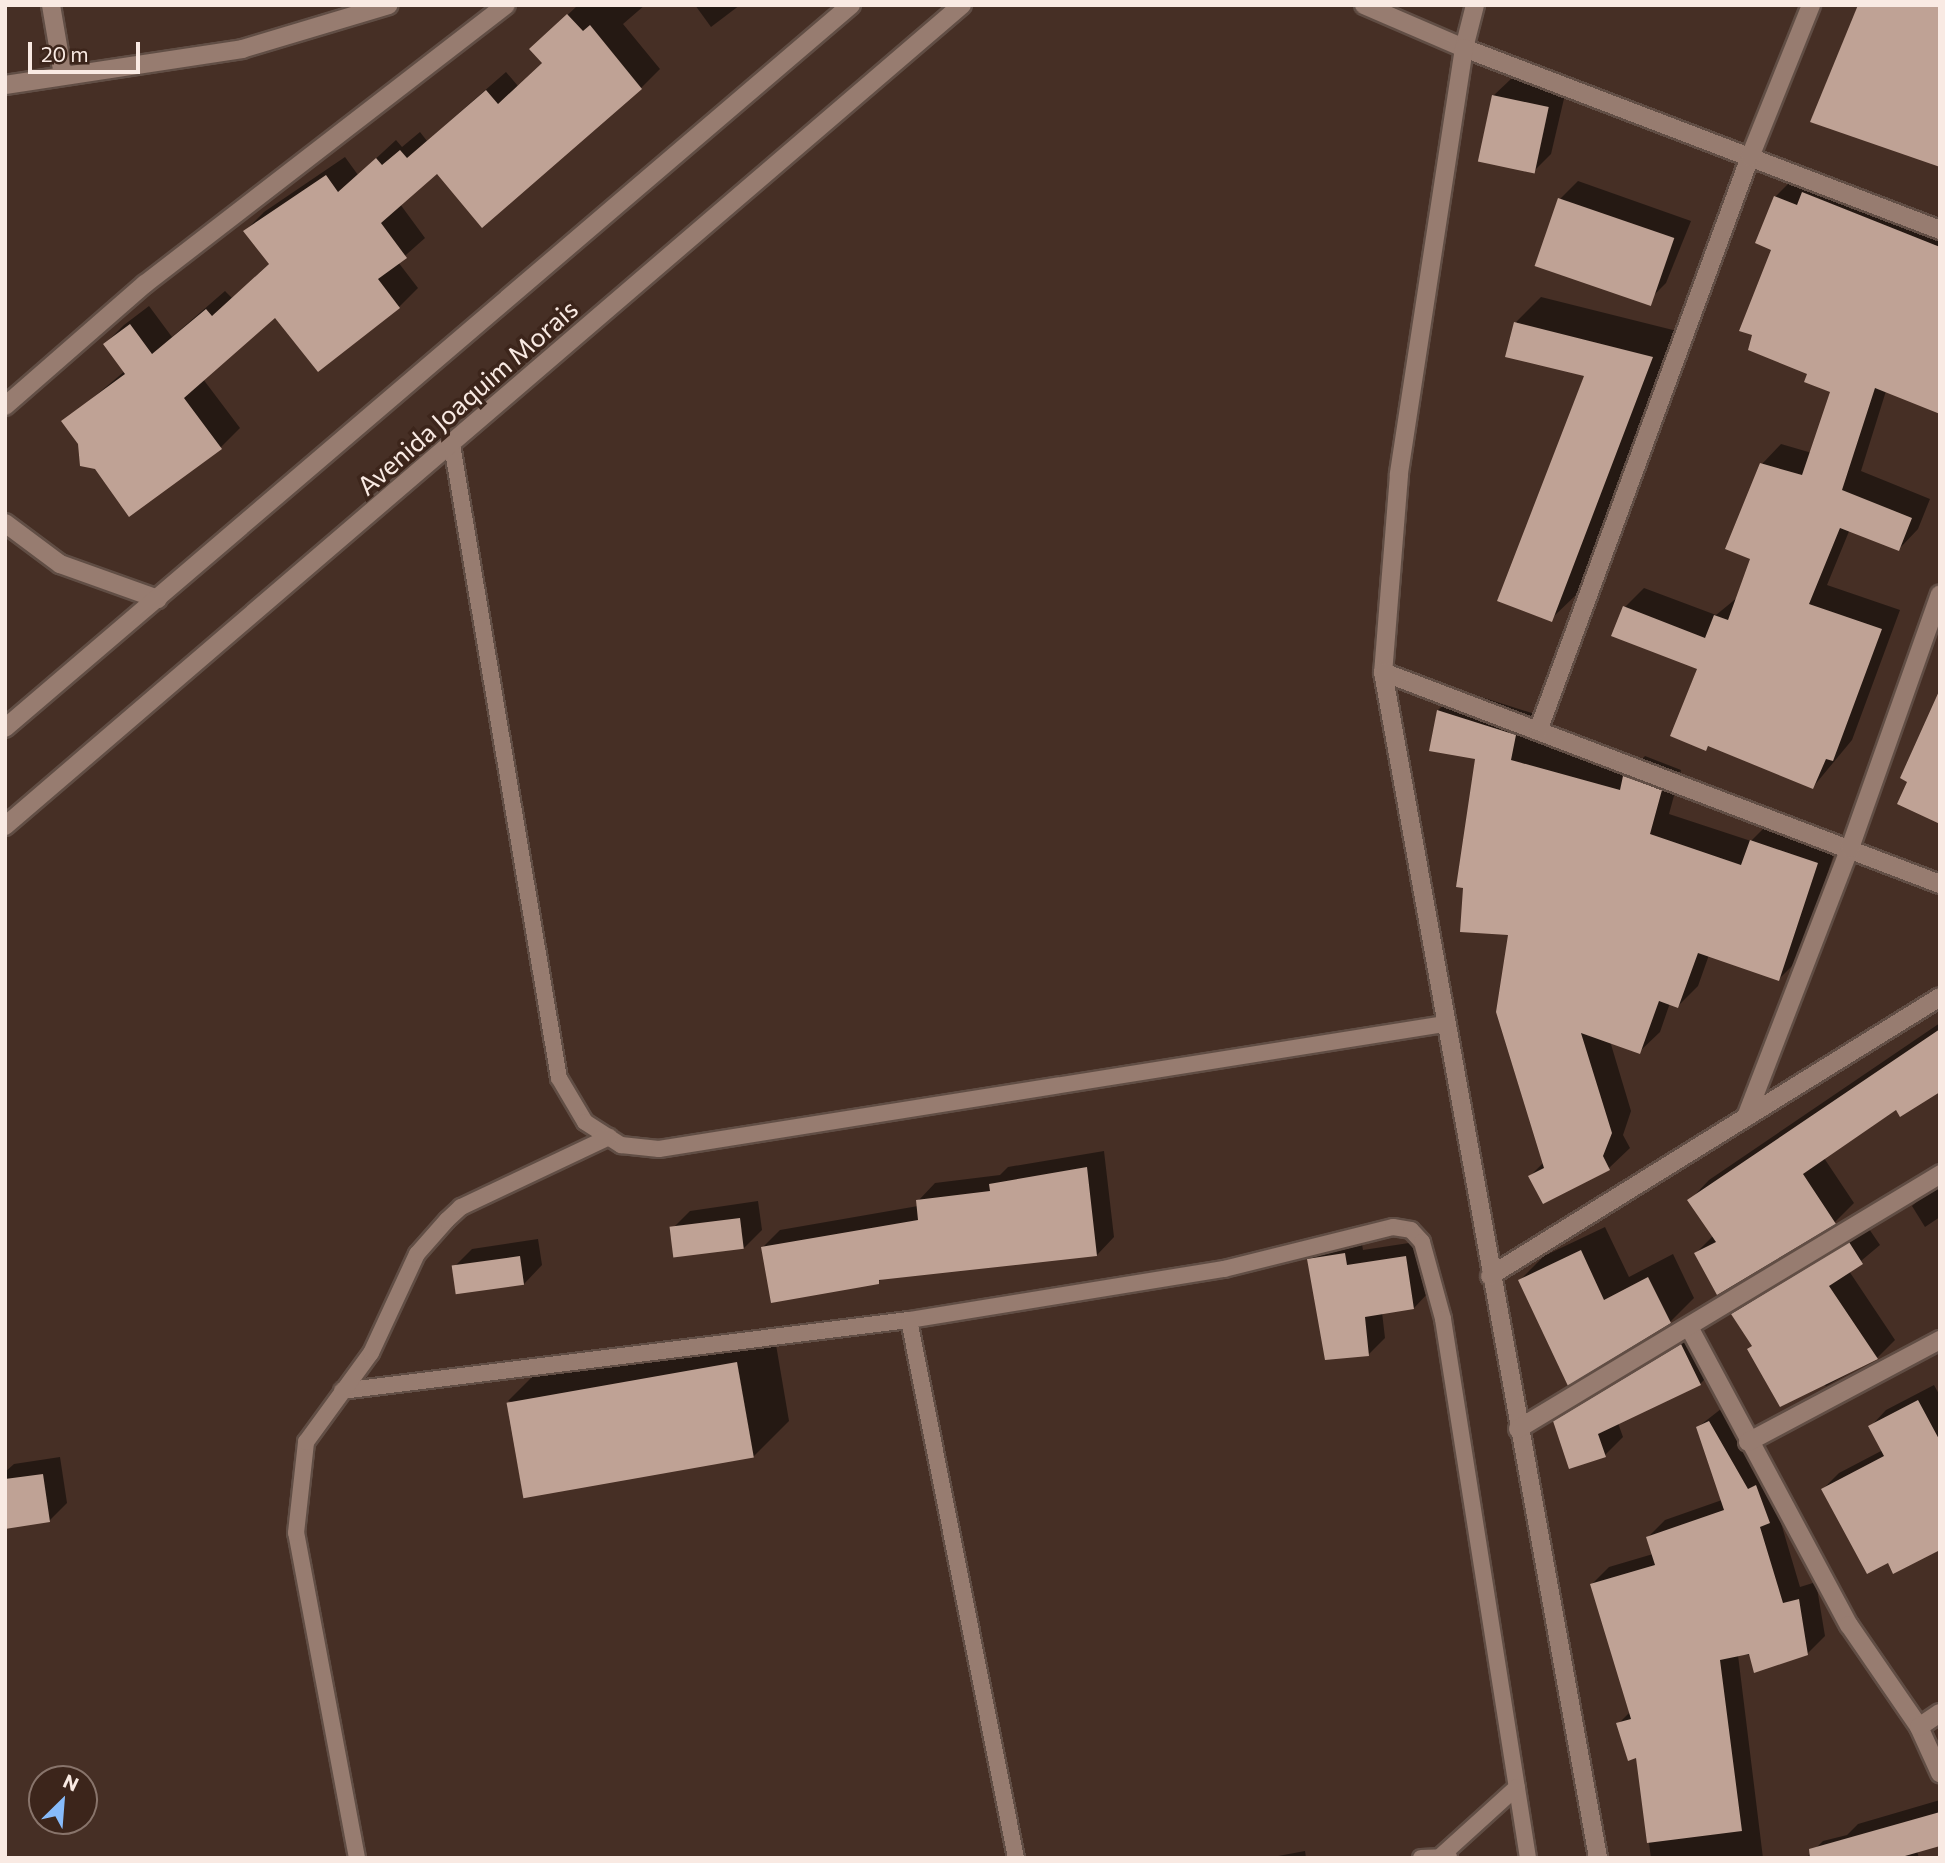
<!DOCTYPE html>
<html>
<head>
<meta charset="utf-8">
<style>
  body { margin:0 }
  #map { position:relative; width:1945px; height:1863px; overflow:hidden; background:#462f25; font-family:Commissioner,sans-serif }
  div>[style] { position:absolute }
  .shadow>* { inset:0; background:#0007 }
  .building>* { inset:0; background:#bfa295; transform-origin:0 0 }
  .roads { filter:drop-shadow(2px 0 #614e45) drop-shadow(-2px 0 #614e45) drop-shadow(0 2px #614e45) drop-shadow(0 -2px #614e45) }
  .service>* { height:16px; margin:-8px; padding:0 8px; transform-origin:8px; border-radius:8px; background:#977c70 }
  .minor>* { height:18px; margin:-9px; padding:0 9px; transform-origin:9px; border-radius:9px; background:#977c70 }
  .tertiary>* { height:18px; margin:-9px; padding:0 9px; transform-origin:9px; border-radius:9px; background:#977c70 }
  span { translate:-50% -50%; white-space:nowrap; text-align:center; line-height:1.15; -webkit-text-stroke:7px #3c251b; paint-order:stroke }
  .street-label { font-size:26px; color:#f9eae3 }
  .frame { position:absolute; inset:0; border:7px solid #f9eae3; pointer-events:none }
  .north { position:absolute; left:28px; top:1765px; width:70px; height:70px; box-sizing:border-box; background:#3c251b; border:2px solid #88746b; border-radius:50%; rotate:25deg; font-size:19px; font-weight:700; line-height:28px; text-align:center; color:#f9eae3 }
  .north::after { content:''; display:block; margin:auto; width:24px; height:32px; background:#87bbfb; clip-path:polygon(50% 0,100% 100%,50% 72%,0 100%) }
  .scale { position:absolute; left:28px; top:42px; width:112px; height:32px; box-sizing:border-box; border:4px solid #f9eae3; border-top:0; padding-left:9px; font-size:21px; line-height:24px; white-space:nowrap; color:#f9eae3; -webkit-text-stroke:5px #3c251b; paint-order:stroke }
</style>
</head>
<body>
<div id="map">
  <div class="shadow">
    <i style="clip-path:polygon(578px 5px,645px 5px,623px 24px,660px 69px,641px 88px,437px 172px,400px 204px,425px 238px,398px 262px,418px 288px,399px 307px,275px 315px,203px 379px,240px 428px,221px 447px,80px 443px,64px 422px,125px 371px,105px 344px,124px 325px,149px 306px,172px 337px,225px 291px,232px 298px,270px 263px,245px 231px,264px 212px,345px 157px,358px 175px,396px 140px,402px 147px,420px 132px,427px 141px,506px 72px,518px 86px,543px 62px,532px 49px)"></i>
    <i style="clip-path:polygon(695px 5px,740px 5px,711px 27px)"></i>
    <i style="clip-path:polygon(1512px 78px,1566px 90px,1551px 154px,1533px 172px,1493px 96px)"></i>
    <i style="clip-path:polygon(1823px 174px,1940px 222px,1940px 412px,1886px 391px,1861px 471px,1930px 499px,1918px 529px,1899px 549px,1850px 529px,1827px 585px,1900px 610px,1852px 740px,1813px 787px,1710px 745px,1706px 749px,1699px 668px,1625px 607px,1644px 588px,1716px 615px,1738px 597px,1753px 558px,1762px 464px,1781px 444px,1812px 453px,1833px 391px,1809px 373px,1773px 249px,1775px 197px,1795px 177px,1812px 185px)"></i>
    <i style="clip-path:polygon(1578px 181px,1691px 221px,1666px 283px,1648px 301px,1560px 199px)"></i>
    <i style="clip-path:polygon(1541px 297px,1677px 331px,1577px 594px,1551px 619px,1587px 375px,1516px 322px)"></i>
    <i style="clip-path:polygon(1459px 690px,1535px 714px,1531px 740px,1633px 768px,1645px 756px,1681px 770px,1669px 814px,1751px 841px,1772px 820px,1838px 842px,1799px 959px,1779px 979px,1709px 955px,1698px 986px,1678px 1006px,1670px 1003px,1660px 1032px,1639px 1052px,1610px 1041px,1631px 1111px,1623px 1135px,1630px 1148px,1609px 1168px,1544px 1202px,1530px 1176px,1544px 1162px,1510px 934px,1477px 758px,1438px 710px)"></i>
    <i style="clip-path:polygon(1940px 1023px,1940px 1090px,1897px 1108px,1824px 1158px,1854px 1203px,1835px 1222px,1696px 1253px,1714px 1235px,1690px 1200px,1709px 1180px)"></i>
    <i style="clip-path:polygon(1104px 1151px,1114px 1237px,1097px 1255px,883px 1278px,878px 1282px,763px 1247px,780px 1230px,918px 1206px,918px 1201px,935px 1183px,1000px 1175px,1008px 1167px)"></i>
    <i style="clip-path:polygon(1940px 1181px,1940px 1217px,1925px 1227px,1912px 1206px)"></i>
    <i style="clip-path:polygon(758px 1201px,762px 1230px,744px 1248px,672px 1229px,690px 1211px)"></i>
    <i style="clip-path:polygon(1867px 1226px,1880px 1245px,1849px 1271px,1895px 1340px,1877px 1358px,1826px 1386px,1754px 1344px,1733px 1314px,1751px 1296px)"></i>
    <i style="clip-path:polygon(1605px 1227px,1629px 1277px,1673px 1254px,1694px 1298px,1670px 1322px,1520px 1280px,1544px 1256px)"></i>
    <i style="clip-path:polygon(1361px 1238px,1363px 1250px,1422px 1241px,1430px 1291px,1414px 1308px,1382px 1312px,1385px 1338px,1369px 1354px,1309px 1260px,1325px 1244px)"></i>
    <i style="clip-path:polygon(538px 1239px,542px 1265px,524px 1284px,454px 1267px,472px 1249px)"></i>
    <i style="clip-path:polygon(773px 1327px,789px 1421px,753px 1457px,508px 1401px,544px 1365px)"></i>
    <i style="clip-path:polygon(1699px 1327px,1718px 1366px,1700px 1384px,1618px 1423px,1623px 1437px,1605px 1455px,1555px 1422px,1573px 1404px)"></i>
    <i style="clip-path:polygon(1934px 1385px,1940px 1396px,1940px 1548px,1889px 1561px,1823px 1489px,1839px 1473px,1883px 1450px,1871px 1426px,1886px 1410px)"></i>
    <i style="clip-path:polygon(1726px 1405px,1786px 1504px,1778px 1513px,1800px 1587px,1816px 1582px,1825px 1636px,1807px 1654px,1738px 1655px,1763px 1858px,1651px 1858px,1637px 1756px,1618px 1724px,1630px 1712px,1592px 1584px,1609px 1567px,1653px 1554px,1648px 1537px,1665px 1520px,1722px 1500px,1698px 1427px)"></i>
    <i style="clip-path:polygon(60px 1457px,67px 1503px,49px 1521px,5px 1527px,5px 1472px,14px 1464px)"></i>
    <i style="clip-path:polygon(1940px 1800px,1940px 1844px,1917px 1851px,1919px 1858px,1806px 1858px,1823px 1841px,1847px 1835px,1858px 1824px)"></i>
    <i style="clip-path:polygon(1305px 1851px,1306px 1858px,1267px 1858px)"></i>
  </div>
  <div class="building">
    <i style="clip-path:polygon(1858px 5px,1940px 5px,1940px 167px,1810px 122px)"></i>
    <i style="clip-path:polygon(567px 14px,583px 31px,590px 25px,642px 89px,482px 228px,437px 174px,381px 223px,407px 258px,378px 279px,400px 308px,318px 372px,275px 318px,184px 398px,222px 449px,129px 517px,95px 469px,80px 466px,78px 444px,61px 421px,125px 374px,103px 344px,130px 324px,152px 354px,206px 309px,212px 316px,269px 264px,243px 231px,326px 175px,338px 192px,376px 158px,382px 165px,400px 150px,407px 158px,486px 90px,498px 104px,542px 63px,529px 49px)"></i>
    <i style="left:1492px;top:95px;width:58px;height:68px;rotate:12deg"></i>
    <i style="clip-path:polygon(1802px 192px,1940px 247px,1940px 414px,1875px 388px,1842px 490px,1912px 518px,1899px 551px,1840px 528px,1809px 604px,1882px 629px,1833px 761px,1826px 759px,1813px 789px,1708px 746px,1706px 751px,1670px 736px,1697px 669px,1611px 636px,1623px 606px,1705px 638px,1714px 615px,1728px 620px,1750px 559px,1725px 549px,1760px 463px,1802px 475px,1830px 392px,1804px 382px,1807px 374px,1748px 350px,1752px 335px,1739px 331px,1771px 250px,1755px 243px,1774px 196px,1797px 205px)"></i>
    <i style="left:1558px;top:198px;width:123px;height:72px;rotate:19deg"></i>
    <i style="clip-path:polygon(1514px 322px,1653px 357px,1552px 622px,1497px 601px,1584px 376px,1505px 357px)"></i>
    <i style="clip-path:polygon(1940px 689px,1940px 824px,1897px 804px,1907px 782px,1900px 778px)"></i>
    <i style="clip-path:polygon(1437px 710px,1516px 735px,1511px 760px,1620px 790px,1623px 776px,1662px 790px,1650px 834px,1741px 865px,1750px 840px,1818px 863px,1779px 981px,1698px 953px,1678px 1008px,1659px 1001px,1640px 1054px,1581px 1033px,1612px 1133px,1603px 1156px,1610px 1170px,1543px 1204px,1528px 1176px,1544px 1168px,1496px 1012px,1508px 935px,1460px 932px,1463px 888px,1456px 887px,1475px 759px,1429px 751px)"></i>
    <i style="clip-path:polygon(1940px 1029px,1940px 1092px,1900px 1117px,1896px 1110px,1803px 1174px,1836px 1224px,1717px 1295px,1694px 1253px,1716px 1242px,1687px 1200px)"></i>
    <i style="clip-path:polygon(1087px 1167px,1097px 1256px,879px 1280px,879px 1284px,771px 1303px,761px 1247px,918px 1220px,916px 1200px,990px 1191px,989px 1184px)"></i>
    <i style="left:740px;top:1218px;width:31px;height:71px;rotate:83deg"></i>
    <i style="clip-path:polygon(1849px 1242px,1863px 1264px,1829px 1286px,1878px 1359px,1780px 1407px,1747px 1349px,1752px 1346px,1731px 1314px)"></i>
    <i style="clip-path:polygon(1581px 1250px,1604px 1300px,1648px 1277px,1671px 1323px,1568px 1386px,1518px 1280px)"></i>
    <i style="clip-path:polygon(1345px 1253px,1347px 1265px,1406px 1256px,1414px 1309px,1365px 1317px,1369px 1356px,1325px 1360px,1307px 1259px)"></i>
    <i style="left:520px;top:1256px;width:29px;height:69px;rotate:82deg"></i>
    <i style="clip-path:polygon(1681px 1344px,1701px 1385px,1598px 1434px,1606px 1457px,1569px 1469px,1553px 1421px)"></i>
    <i style="left:737px;top:1362px;width:97px;height:234px;rotate:80deg"></i>
    <i style="clip-path:polygon(1918px 1400px,1940px 1441px,1940px 1550px,1893px 1574px,1888px 1563px,1867px 1574px,1821px 1489px,1884px 1456px,1868px 1426px)"></i>
    <i style="clip-path:polygon(1709px 1421px,1748px 1489px,1756px 1485px,1770px 1523px,1760px 1527px,1783px 1603px,1799px 1599px,1808px 1655px,1754px 1673px,1749px 1654px,1720px 1660px,1742px 1831px,1647px 1843px,1636px 1758px,1628px 1761px,1616px 1723px,1631px 1719px,1590px 1584px,1655px 1565px,1646px 1537px,1724px 1510px,1696px 1427px)"></i>
    <i style="clip-path:polygon(43px 1474px,50px 1522px,5px 1529px,5px 1479px)"></i>
    <i style="clip-path:polygon(1940px 1812px,1940px 1846px,1898px 1858px,1810px 1858px,1809px 1849px)"></i>
  </div>
  <div class="roads">
    <div class="service">
      <i style="left:452px;top:445px;width:642px;rotate:80.41deg"></i>
      <i style="left:559px;top:1078px;width:51px;rotate:59.4deg"></i>
      <i style="left:585px;top:1122px;width:43px;rotate:32.6deg"></i>
      <i style="left:621px;top:1145px;width:38px;rotate:6deg"></i>
      <i style="left:659px;top:1149px;width:796px;rotate:-9.04deg"></i>
      <i style="left:909px;top:1320px;width:549px;rotate:78.75deg"></i>
      <i style="left:342px;top:1391px;width:571px;rotate:-7.14deg"></i>
      <i style="left:909px;top:1320px;width:319px;rotate:-9.2deg"></i>
      <i style="left:1224px;top:1269px;width:174px;rotate:-14deg"></i>
      <i style="left:1393px;top:1227px;width:18px;rotate:9deg"></i>
      <i style="left:1411px;top:1230px;width:16px;rotate:47deg"></i>
      <i style="left:1422px;top:1242px;width:80px;rotate:74.7deg"></i>
      <i style="left:1443px;top:1319px;width:546px;rotate:81.04deg"></i>
      <i style="left:1442px;top:1855px;width:101px;rotate:-42.2deg"></i>
      <i style="left:357px;top:1858px;width:331px;rotate:-100.6deg"></i>
      <i style="left:296px;top:1533px;width:92px;rotate:-83.7deg"></i>
      <i style="left:306px;top:1442px;width:110px;rotate:-53.9deg"></i>
      <i style="left:371px;top:1353px;width:109px;rotate:-65.1deg"></i>
      <i style="left:417px;top:1254px;width:45px;rotate:-48.6deg"></i>
      <i style="left:447px;top:1220px;width:19px;rotate:-43deg"></i>
      <i style="left:461px;top:1207px;width:164px;rotate:-25.3deg"></i>
      <i style="left:1421px;top:1858px;width:28px;rotate:-2deg"></i>
    </div>
    <div class="minor">
      <i style="left:51px;top:5px;width:71px;rotate:80.3deg"></i>
      <i style="left:1364px;top:5px;width:109px;rotate:23.3deg"></i>
      <i style="left:1464px;top:48px;width:510px;rotate:20.92deg"></i>
      <i style="left:1475px;top:5px;width:44px;rotate:104.3deg"></i>
      <i style="left:1464px;top:48px;width:432px;rotate:98.7deg"></i>
      <i style="left:1399px;top:475px;width:198px;rotate:94.6deg"></i>
      <i style="left:1383px;top:672px;width:1205px;rotate:79.72deg"></i>
      <i style="left:5px;top:85px;width:240px;rotate:-8.6deg"></i>
      <i style="left:242px;top:49px;width:153px;rotate:-16.7deg"></i>
      <i style="left:5px;top:406px;width:186px;rotate:-41.1deg"></i>
      <i style="left:145px;top:284px;width:456px;rotate:-37.7deg"></i>
      <i style="left:5px;top:523px;width:69px;rotate:36.7deg"></i>
      <i style="left:60px;top:564px;width:104px;rotate:19.7deg"></i>
      <i style="left:1383px;top:672px;width:596px;rotate:20.84deg"></i>
      <i style="left:1538px;top:731px;width:612px;rotate:-69.73deg"></i>
      <i style="left:1750px;top:157px;width:164px;rotate:-68.1deg"></i>
      <i style="left:1746px;top:1117px;width:288px;rotate:-68.9deg"></i>
      <i style="left:1850px;top:848px;width:269px;rotate:-70.5deg"></i>
      <i style="left:1490px;top:1276px;width:529px;rotate:-31.8deg"></i>
      <i style="left:1690px;top:1329px;width:336px;rotate:61.8deg"></i>
      <i style="left:1849px;top:1625px;width:124px;rotate:55.5deg"></i>
      <i style="left:1919px;top:1727px;width:51px;rotate:65.5deg"></i>
      <i style="left:1518px;top:1429px;width:493px;rotate:-31.1deg"></i>
      <i style="left:1748px;top:1442px;width:217px;rotate:-28deg"></i>
      <i style="left:1919px;top:1727px;width:25px;rotate:-34deg"></i>
    </div>
    <div class="tertiary">
      <i style="left:5px;top:728px;width:1113px;rotate:-40.52deg"></i>
      <i style="left:5px;top:826px;width:1261px;rotate:-40.63deg"></i>
    </div>
  </div>
  <div class="street-label">
    <span style="left:467px;top:397px;rotate:-41deg">Avenida Joaquim Morais</span>
  </div>
  <div class="frame"></div>
  <div class="north">N</div>
  <div class="scale">20 m</div>
</div>
</body>
</html>
